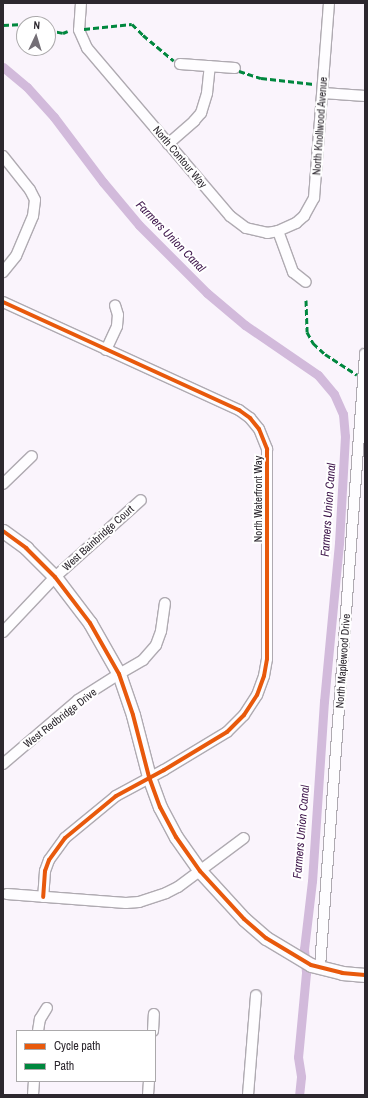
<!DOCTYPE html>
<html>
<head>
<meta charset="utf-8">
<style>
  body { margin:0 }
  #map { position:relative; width:368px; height:1098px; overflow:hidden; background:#faf4fc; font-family:"Archivo Narrow",sans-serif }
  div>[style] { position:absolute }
  .canal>* { height:9px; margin:-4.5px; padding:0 4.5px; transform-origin:4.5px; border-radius:4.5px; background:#d2badb }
  .roads { filter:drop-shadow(1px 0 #afaab1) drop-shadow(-1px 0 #afaab1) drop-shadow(0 1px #afaab1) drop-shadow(0 -1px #afaab1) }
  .minor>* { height:10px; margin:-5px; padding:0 5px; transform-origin:5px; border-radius:5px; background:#fefdff }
  .tertiary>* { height:13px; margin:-6.5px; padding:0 6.5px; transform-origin:6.5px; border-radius:6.5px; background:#fefdff }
  .quiet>* { height:3px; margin-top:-1.5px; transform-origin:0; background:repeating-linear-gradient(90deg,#00873e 0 6px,transparent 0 9px) }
  .cycleway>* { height:4px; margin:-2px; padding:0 2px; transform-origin:2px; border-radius:2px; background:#e8590c }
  span { translate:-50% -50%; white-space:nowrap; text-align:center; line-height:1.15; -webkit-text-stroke:4px #fff; paint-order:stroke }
  .street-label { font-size:11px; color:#2c272e }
  .water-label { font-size:12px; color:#3e154b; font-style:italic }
  .frame { position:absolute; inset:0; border:4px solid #2c272e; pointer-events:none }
  .legend { position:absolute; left:16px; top:1030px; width:140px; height:52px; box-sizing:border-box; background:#fff; border:1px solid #aba9ab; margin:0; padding:5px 7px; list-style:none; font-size:12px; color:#2c272e }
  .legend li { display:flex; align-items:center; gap:8px; height:20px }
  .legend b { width:20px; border:1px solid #aba9ab }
  .north { position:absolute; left:16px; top:16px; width:40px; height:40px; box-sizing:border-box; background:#fff; border:1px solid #aba9ab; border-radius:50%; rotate:4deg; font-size:11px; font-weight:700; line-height:16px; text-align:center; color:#2c272e }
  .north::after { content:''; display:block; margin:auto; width:14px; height:18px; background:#746f76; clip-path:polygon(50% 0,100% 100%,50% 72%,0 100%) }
</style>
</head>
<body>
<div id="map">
  <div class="canal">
    <i style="left:3px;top:67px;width:31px;rotate:40deg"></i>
    <i style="left:27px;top:87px;width:40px;rotate:48deg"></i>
    <i style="left:54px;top:117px;width:81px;rotate:53deg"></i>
    <i style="left:103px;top:182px;width:56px;rotate:50.1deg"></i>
    <i style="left:139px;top:225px;width:96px;rotate:45deg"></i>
    <i style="left:207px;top:293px;width:50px;rotate:40.1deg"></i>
    <i style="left:245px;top:325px;width:88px;rotate:34.4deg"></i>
    <i style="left:318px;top:375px;width:25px;rotate:50deg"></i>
    <i style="left:334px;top:394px;width:22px;rotate:66deg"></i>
    <i style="left:343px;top:414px;width:22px;rotate:85deg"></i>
    <i style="left:345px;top:436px;width:107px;rotate:93.2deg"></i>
    <i style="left:339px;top:543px;width:159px;rotate:95.4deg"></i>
    <i style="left:324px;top:701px;width:180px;rotate:93.8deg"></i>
    <i style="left:312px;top:881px;width:68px;rotate:96.7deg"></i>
    <i style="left:304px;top:949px;width:24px;rotate:85deg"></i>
    <i style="left:306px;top:973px;width:84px;rotate:95.4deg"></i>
    <i style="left:298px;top:1057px;width:20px;rotate:81deg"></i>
    <i style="left:301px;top:1077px;width:18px;rotate:96deg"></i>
  </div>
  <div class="roads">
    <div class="minor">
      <i style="left:81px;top:3px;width:27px;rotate:94deg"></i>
      <i style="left:79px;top:30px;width:20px;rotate:66deg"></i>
      <i style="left:87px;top:48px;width:221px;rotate:49.6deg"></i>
      <i style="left:230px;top:216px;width:20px;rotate:37deg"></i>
      <i style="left:246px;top:228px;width:22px;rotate:13deg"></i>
      <i style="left:267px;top:233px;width:11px;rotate:-10deg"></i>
      <i style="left:278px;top:231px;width:20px;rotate:-24deg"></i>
      <i style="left:296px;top:223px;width:11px;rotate:-41deg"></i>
      <i style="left:304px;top:216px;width:21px;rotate:-61deg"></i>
      <i style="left:314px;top:198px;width:196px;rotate:-85.6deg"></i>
      <i style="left:180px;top:64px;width:55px;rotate:4.2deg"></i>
      <i style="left:323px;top:93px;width:42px;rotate:4.1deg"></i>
      <i style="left:168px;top:144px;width:35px;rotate:-41deg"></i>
      <i style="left:194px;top:121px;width:11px;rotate:-49deg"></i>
      <i style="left:201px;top:113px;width:21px;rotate:-73deg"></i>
      <i style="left:207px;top:93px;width:27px;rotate:-84deg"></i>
      <i style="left:3px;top:156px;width:43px;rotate:51.5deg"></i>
      <i style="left:30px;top:190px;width:11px;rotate:63deg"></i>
      <i style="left:35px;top:200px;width:16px;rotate:97deg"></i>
      <i style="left:33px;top:216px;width:43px;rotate:113deg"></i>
      <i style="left:16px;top:256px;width:21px;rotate:129deg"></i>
      <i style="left:278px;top:231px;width:44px;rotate:69.9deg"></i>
      <i style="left:293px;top:272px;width:16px;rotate:38deg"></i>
      <i style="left:3px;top:302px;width:260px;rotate:24.6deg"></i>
      <i style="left:239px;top:410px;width:14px;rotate:36deg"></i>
      <i style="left:250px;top:418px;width:14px;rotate:51deg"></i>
      <i style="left:259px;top:429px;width:22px;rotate:68deg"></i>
      <i style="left:267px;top:449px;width:210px;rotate:90deg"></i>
      <i style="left:267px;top:659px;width:17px;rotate:100deg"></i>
      <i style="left:264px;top:676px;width:20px;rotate:110deg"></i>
      <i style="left:257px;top:695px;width:24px;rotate:123deg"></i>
      <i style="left:244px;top:715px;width:24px;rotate:135deg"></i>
      <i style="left:227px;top:732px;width:74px;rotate:148.9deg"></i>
      <i style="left:164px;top:770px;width:55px;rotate:151.6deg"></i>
      <i style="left:116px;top:796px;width:66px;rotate:140.5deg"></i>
      <i style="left:65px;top:838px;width:27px;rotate:126deg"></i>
      <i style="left:49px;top:860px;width:12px;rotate:110deg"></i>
      <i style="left:45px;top:871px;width:26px;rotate:94deg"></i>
      <i style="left:106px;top:350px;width:26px;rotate:-65deg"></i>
      <i style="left:117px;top:326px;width:11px;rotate:-85deg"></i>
      <i style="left:118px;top:315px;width:10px;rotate:-107deg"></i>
      <i style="left:3px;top:484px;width:40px;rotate:-44deg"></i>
      <i style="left:3px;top:632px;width:76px;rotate:-46.6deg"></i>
      <i style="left:55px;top:577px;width:115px;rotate:-41.8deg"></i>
      <i style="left:3px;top:764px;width:99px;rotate:-40.5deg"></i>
      <i style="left:78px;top:700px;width:49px;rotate:-32.4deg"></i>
      <i style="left:119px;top:674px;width:28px;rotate:-30deg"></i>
      <i style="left:143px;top:660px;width:20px;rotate:-49deg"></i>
      <i style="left:156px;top:645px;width:15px;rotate:-70deg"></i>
      <i style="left:161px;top:631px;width:28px;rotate:-82deg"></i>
      <i style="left:7px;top:894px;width:119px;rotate:4.3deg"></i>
      <i style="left:126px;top:903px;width:13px;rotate:-4deg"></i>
      <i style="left:139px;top:902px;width:28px;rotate:-18deg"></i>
      <i style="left:166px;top:893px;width:13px;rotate:-27deg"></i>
      <i style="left:178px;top:887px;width:82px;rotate:-36.6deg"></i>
      <i style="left:320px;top:967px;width:615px;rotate:-85.8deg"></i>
      <i style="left:38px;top:1031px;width:12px;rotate:-81deg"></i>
      <i style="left:40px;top:1019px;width:13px;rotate:-58deg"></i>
      <i style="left:153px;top:1031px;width:17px;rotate:-87deg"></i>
      <i style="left:33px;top:1095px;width:14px;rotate:-86deg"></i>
      <i style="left:148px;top:1095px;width:14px;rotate:-86deg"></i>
      <i style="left:248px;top:1095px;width:100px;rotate:-85.4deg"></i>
    </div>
    <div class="tertiary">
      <i style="left:3px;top:531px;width:29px;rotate:36deg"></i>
      <i style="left:26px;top:548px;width:41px;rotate:45deg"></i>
      <i style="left:55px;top:577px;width:58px;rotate:52.7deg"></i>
      <i style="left:90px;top:623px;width:59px;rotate:60.4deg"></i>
      <i style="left:119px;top:674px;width:43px;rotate:71.1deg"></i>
      <i style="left:133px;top:715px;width:64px;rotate:75.5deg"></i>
      <i style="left:149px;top:777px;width:32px;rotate:70deg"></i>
      <i style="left:160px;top:807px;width:34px;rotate:62deg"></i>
      <i style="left:176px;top:837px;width:42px;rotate:54.8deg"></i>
      <i style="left:200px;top:871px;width:65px;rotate:47.5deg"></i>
      <i style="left:244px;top:919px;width:29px;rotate:41deg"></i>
      <i style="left:266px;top:938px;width:52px;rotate:31deg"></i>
      <i style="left:311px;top:965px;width:32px;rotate:14deg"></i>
      <i style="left:342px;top:973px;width:23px;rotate:5deg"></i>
    </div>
  </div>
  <div class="quiet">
    <i style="left:3px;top:25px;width:21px;rotate:-3deg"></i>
    <i style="left:84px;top:29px;width:48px;rotate:-5.9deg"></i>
    <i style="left:132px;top:24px;width:16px;rotate:45deg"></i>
    <i style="left:143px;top:35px;width:40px;rotate:40deg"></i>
    <i style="left:48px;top:30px;width:15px;rotate:11deg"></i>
    <i style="left:63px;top:33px;width:5px;rotate:-22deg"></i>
    <i style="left:239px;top:71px;width:23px;rotate:18deg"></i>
    <i style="left:261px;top:78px;width:53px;rotate:6.5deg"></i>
    <i style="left:306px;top:300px;width:32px;rotate:88deg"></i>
    <i style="left:307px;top:332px;width:13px;rotate:61deg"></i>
    <i style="left:313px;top:343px;width:16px;rotate:43deg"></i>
    <i style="left:325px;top:354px;width:38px;rotate:33deg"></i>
  </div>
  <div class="cycleway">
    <i style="left:3px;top:302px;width:260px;rotate:24.6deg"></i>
    <i style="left:239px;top:410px;width:14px;rotate:36deg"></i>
    <i style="left:250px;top:418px;width:14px;rotate:51deg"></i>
    <i style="left:259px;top:429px;width:22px;rotate:68deg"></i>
    <i style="left:267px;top:449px;width:210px;rotate:90deg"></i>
    <i style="left:267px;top:659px;width:17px;rotate:100deg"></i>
    <i style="left:264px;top:676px;width:20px;rotate:110deg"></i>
    <i style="left:257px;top:695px;width:24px;rotate:123deg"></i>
    <i style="left:244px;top:715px;width:24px;rotate:135deg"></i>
    <i style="left:227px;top:732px;width:74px;rotate:148.9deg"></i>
    <i style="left:164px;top:770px;width:55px;rotate:151.6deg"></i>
    <i style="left:116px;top:796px;width:66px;rotate:140.5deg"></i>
    <i style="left:65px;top:838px;width:27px;rotate:126deg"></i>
    <i style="left:49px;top:860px;width:12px;rotate:110deg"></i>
    <i style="left:45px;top:871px;width:26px;rotate:94deg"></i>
    <i style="left:3px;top:531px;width:29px;rotate:36deg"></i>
    <i style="left:26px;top:548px;width:41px;rotate:45deg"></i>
    <i style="left:55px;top:577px;width:58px;rotate:52.7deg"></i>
    <i style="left:90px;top:623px;width:59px;rotate:60.4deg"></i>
    <i style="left:119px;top:674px;width:43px;rotate:71.1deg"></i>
    <i style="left:133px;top:715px;width:64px;rotate:75.5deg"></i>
    <i style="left:149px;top:777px;width:32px;rotate:70deg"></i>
    <i style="left:160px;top:807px;width:34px;rotate:62deg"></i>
    <i style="left:176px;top:837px;width:42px;rotate:54.8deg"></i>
    <i style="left:200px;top:871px;width:65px;rotate:47.5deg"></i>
    <i style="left:244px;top:919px;width:29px;rotate:41deg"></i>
    <i style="left:266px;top:938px;width:52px;rotate:31deg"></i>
    <i style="left:311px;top:965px;width:32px;rotate:14deg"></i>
    <i style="left:342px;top:973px;width:23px;rotate:5deg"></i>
  </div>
  <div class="street-label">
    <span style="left:320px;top:126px;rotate:-86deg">North Knollwood Avenue</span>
    <span style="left:180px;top:157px;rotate:50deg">North Contour Way</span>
    <span style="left:258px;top:499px;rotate:-90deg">North Waterfront Way</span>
    <span style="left:98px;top:538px;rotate:-42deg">West Bainbridge Court</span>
    <span style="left:343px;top:661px;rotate:-86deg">North Maplewood Drive</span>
    <span style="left:60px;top:718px;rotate:-38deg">West Redbridge Drive</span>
  </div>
  <div class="water-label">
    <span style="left:170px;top:237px;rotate:46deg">Farmers Union Canal</span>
    <span style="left:329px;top:510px;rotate:-86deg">Farmers Union Canal</span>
    <span style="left:302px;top:832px;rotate:-85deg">Farmers Union Canal</span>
  </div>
  <div class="frame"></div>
  <ul class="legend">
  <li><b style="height:5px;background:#e8590c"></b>Cycle path</li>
  <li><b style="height:5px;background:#00873e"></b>Path</li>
  </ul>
  <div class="north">N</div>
</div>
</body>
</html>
